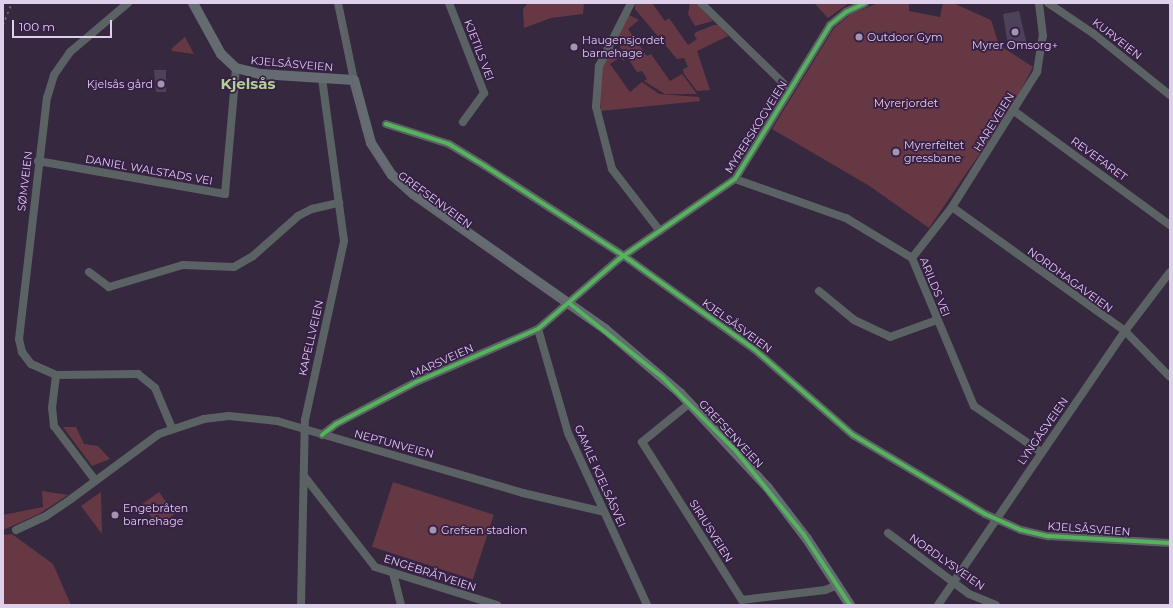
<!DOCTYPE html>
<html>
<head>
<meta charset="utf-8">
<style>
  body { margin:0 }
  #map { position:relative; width:1173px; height:608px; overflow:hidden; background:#36283f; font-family:Montserrat,sans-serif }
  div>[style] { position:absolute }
  .green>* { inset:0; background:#663843; transform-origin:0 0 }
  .building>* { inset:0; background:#4c4259 }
  .minor>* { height:8px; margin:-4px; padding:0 4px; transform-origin:4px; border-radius:4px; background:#5b6264 }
  .major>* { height:10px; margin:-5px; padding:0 5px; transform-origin:5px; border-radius:5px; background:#646b71 }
  .tram>* { height:1px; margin:-0.5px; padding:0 0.5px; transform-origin:0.5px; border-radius:0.5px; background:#67646f }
  .rail>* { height:2px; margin-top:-1px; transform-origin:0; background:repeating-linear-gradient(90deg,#67646f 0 2px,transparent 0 6px) }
  .cycleway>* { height:4px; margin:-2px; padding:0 2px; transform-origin:2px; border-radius:2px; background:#56b35d }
  .dots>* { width:11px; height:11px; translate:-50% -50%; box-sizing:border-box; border:2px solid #371f48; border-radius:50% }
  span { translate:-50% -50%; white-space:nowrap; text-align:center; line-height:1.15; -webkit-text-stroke:3.5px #371f48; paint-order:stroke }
  .poi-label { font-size:11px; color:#ded0ea }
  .left { translate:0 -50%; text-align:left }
  .right { translate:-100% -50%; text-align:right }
  .street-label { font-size:11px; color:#ded0ea }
  .park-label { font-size:11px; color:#f7cbd1 }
  .district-label { font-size:15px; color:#b0d28d; font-weight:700 }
  .frame { position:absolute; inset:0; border:4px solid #ded0ea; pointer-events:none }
  .scale { position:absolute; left:12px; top:20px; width:100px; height:18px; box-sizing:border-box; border:2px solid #ded0ea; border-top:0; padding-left:5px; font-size:12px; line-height:14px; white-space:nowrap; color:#ded0ea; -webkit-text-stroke:3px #371f48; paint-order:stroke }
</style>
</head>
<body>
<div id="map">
  <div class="green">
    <i style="clip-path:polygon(528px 3px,584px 3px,583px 14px,551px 18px,524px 28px,523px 9px)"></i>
    <i style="clip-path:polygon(635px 3px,652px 3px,665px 21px,669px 18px,688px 45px,697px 39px,694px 35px,696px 32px,714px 25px,718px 25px,728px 36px,697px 51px,710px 90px,697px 91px,684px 74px,683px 69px,688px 67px,684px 58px,677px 59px,635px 9px)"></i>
    <i style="clip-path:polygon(690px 3px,696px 3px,713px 21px,695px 26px,688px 14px)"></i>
    <i style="clip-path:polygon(814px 3px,849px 3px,828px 18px)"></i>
    <i style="clip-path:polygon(878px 3px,909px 3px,909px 11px,940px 17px,943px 3px,953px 3px,991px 20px,999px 45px,1033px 67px,1013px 105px,929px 228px,868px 185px,772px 129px,834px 28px,851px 14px)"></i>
    <i style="clip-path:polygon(629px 15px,639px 20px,628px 29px,647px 56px,651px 54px,670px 81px,682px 74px,697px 94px,665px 94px,644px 81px,647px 79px,642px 71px,637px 72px,616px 41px)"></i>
    <i style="clip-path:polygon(185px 37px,194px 54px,172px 51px,172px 48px)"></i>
    <i style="clip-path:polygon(615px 48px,625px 61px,619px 58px,610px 64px,630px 92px,642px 82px,659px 94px,699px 97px,700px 101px,601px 111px,599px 89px,603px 64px,611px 49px)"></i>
    <i style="clip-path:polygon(63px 427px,76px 427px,84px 444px,98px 446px,110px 459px,92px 466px)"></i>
    <i style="left:393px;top:482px;width:106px;height:68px;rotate:18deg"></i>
    <i style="clip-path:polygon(42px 491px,68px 495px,39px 514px,3px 530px,3px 515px,43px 507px)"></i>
    <i style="clip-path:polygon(101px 492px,102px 534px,81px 506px)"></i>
    <i style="left:159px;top:492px;width:27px;height:21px;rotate:54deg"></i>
    <i style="clip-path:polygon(12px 534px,53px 564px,71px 605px,3px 605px,3px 535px)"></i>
  </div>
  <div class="building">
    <i style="clip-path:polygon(1019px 11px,1027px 45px,1008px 46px,1003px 14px)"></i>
    <i style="clip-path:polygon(154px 70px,166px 70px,166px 92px,156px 92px)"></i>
  </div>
  <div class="minor">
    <i style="left:338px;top:3px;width:79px;rotate:78.3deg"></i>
    <i style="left:449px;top:3px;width:97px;rotate:68.7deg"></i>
    <i style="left:484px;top:93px;width:36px;rotate:126deg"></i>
    <i style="left:631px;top:3px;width:71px;rotate:116.9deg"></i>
    <i style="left:599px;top:66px;width:41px;rotate:94.2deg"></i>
    <i style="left:596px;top:107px;width:64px;rotate:75.5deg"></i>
    <i style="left:612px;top:169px;width:78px;rotate:52.3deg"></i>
    <i style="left:701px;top:3px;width:124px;rotate:44.3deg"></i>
    <i style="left:1048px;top:3px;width:55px;rotate:34deg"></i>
    <i style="left:1094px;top:34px;width:97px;rotate:38.8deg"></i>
    <i style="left:1014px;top:111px;width:193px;rotate:36.2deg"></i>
    <i style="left:386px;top:124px;width:66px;rotate:17.6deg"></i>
    <i style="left:449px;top:144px;width:42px;rotate:31.4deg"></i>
    <i style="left:485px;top:166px;width:166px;rotate:32.9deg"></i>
    <i style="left:624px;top:256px;width:160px;rotate:35.6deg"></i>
    <i style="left:754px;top:349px;width:131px;rotate:41deg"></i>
    <i style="left:853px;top:435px;width:154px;rotate:30.9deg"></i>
    <i style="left:985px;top:514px;width:39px;rotate:24deg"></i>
    <i style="left:1021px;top:530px;width:28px;rotate:13deg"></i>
    <i style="left:1048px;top:536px;width:122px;rotate:3.3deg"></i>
    <i style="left:38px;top:161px;width:190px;rotate:10deg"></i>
    <i style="left:225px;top:194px;width:126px;rotate:-85deg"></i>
    <i style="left:735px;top:179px;width:118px;rotate:19.4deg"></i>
    <i style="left:846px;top:218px;width:77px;rotate:31.2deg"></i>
    <i style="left:912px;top:258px;width:160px;rotate:67.3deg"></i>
    <i style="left:974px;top:406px;width:81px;rotate:34.5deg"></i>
    <i style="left:952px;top:207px;width:213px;rotate:35.6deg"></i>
    <i style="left:1125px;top:331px;width:64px;rotate:45.6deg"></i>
    <i style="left:912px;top:258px;width:65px;rotate:-51.9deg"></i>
    <i style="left:952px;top:207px;width:160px;rotate:-57.8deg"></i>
    <i style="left:1037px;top:72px;width:36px;rotate:-81deg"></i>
    <i style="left:1043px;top:36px;width:33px;rotate:-97deg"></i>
    <i style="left:89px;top:272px;width:25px;rotate:37deg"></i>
    <i style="left:109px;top:287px;width:77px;rotate:-16.6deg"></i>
    <i style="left:183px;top:265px;width:51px;rotate:2.2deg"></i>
    <i style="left:234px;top:267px;width:22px;rotate:-30deg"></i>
    <i style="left:253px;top:256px;width:60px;rotate:-41.6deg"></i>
    <i style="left:298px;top:216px;width:16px;rotate:-27deg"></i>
    <i style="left:312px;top:209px;width:28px;rotate:-13deg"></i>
    <i style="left:819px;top:291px;width:45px;rotate:39.6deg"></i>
    <i style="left:854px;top:320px;width:40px;rotate:25deg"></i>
    <i style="left:890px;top:337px;width:50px;rotate:-19.9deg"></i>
    <i style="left:538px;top:329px;width:108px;rotate:73.9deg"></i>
    <i style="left:568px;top:433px;width:189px;rotate:65.3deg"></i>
    <i style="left:56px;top:375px;width:27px;rotate:-156deg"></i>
    <i style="left:31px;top:364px;width:15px;rotate:-127deg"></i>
    <i style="left:22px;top:352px;width:13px;rotate:-103deg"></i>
    <i style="left:19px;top:339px;width:243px;rotate:-83.4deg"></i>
    <i style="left:47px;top:98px;width:24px;rotate:-73deg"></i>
    <i style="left:54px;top:75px;width:28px;rotate:-55deg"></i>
    <i style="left:70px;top:52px;width:76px;rotate:-40.2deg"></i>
    <i style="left:690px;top:403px;width:62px;rotate:140.9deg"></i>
    <i style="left:642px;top:442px;width:187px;rotate:57.7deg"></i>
    <i style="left:742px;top:600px;width:84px;rotate:-6.9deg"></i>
    <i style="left:825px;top:590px;width:14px;rotate:-21deg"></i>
    <i style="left:322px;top:435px;width:18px;rotate:-38deg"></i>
    <i style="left:336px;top:424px;width:90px;rotate:-27.7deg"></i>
    <i style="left:416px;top:382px;width:133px;rotate:-23.5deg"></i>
    <i style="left:538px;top:329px;width:107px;rotate:-40.8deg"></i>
    <i style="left:619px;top:259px;width:141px;rotate:-34.6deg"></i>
    <i style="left:735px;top:179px;width:181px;rotate:-58.3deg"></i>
    <i style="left:830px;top:25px;width:21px;rotate:-39deg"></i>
    <i style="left:846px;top:12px;width:21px;rotate:-25deg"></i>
    <i style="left:304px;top:476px;width:115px;rotate:52deg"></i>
    <i style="left:375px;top:567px;width:128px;rotate:17.3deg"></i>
    <i style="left:95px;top:480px;width:68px;rotate:-127.2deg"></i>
    <i style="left:54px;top:426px;width:18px;rotate:-96deg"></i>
    <i style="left:52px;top:408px;width:33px;rotate:-83deg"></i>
    <i style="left:56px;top:375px;width:82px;rotate:-0.7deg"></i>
    <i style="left:138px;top:374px;width:22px;rotate:39deg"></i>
    <i style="left:155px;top:388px;width:43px;rotate:67deg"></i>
    <i style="left:16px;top:530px;width:33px;rotate:-25deg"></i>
    <i style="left:46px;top:516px;width:30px;rotate:-34deg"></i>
    <i style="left:71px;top:499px;width:109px;rotate:-36.5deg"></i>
    <i style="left:159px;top:434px;width:47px;rotate:-18.4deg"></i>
    <i style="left:204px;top:419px;width:25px;rotate:-7deg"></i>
    <i style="left:229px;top:416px;width:48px;rotate:5.9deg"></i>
    <i style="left:277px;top:421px;width:256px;rotate:16.3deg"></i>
    <i style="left:523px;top:493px;width:83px;rotate:13.2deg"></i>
    <i style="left:888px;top:533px;width:101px;rotate:37deg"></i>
    <i style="left:969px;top:594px;width:29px;rotate:22deg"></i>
    <i style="left:393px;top:573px;width:33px;rotate:76deg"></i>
    <i style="left:301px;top:605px;width:185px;rotate:-88.8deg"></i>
    <i style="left:305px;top:420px;width:183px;rotate:-77.7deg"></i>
    <i style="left:344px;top:241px;width:164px;rotate:-97.7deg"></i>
    <i style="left:938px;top:605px;width:332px;rotate:-55.7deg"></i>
    <i style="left:1125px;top:331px;width:74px;rotate:-52.7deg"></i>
  </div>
  <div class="major">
    <i style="left:193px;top:3px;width:58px;rotate:61.2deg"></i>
    <i style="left:221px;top:54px;width:21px;rotate:43deg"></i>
    <i style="left:236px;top:68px;width:25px;rotate:14deg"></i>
    <i style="left:260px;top:74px;width:94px;rotate:3.7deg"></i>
    <i style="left:354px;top:80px;width:65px;rotate:74.9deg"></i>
    <i style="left:371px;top:143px;width:38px;rotate:57deg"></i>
    <i style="left:392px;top:175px;width:28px;rotate:42deg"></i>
    <i style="left:413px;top:194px;width:235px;rotate:35.1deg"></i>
    <i style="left:605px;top:329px;width:99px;rotate:40.5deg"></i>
    <i style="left:680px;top:393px;width:129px;rotate:47.2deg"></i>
    <i style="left:768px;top:488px;width:64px;rotate:52.6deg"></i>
    <i style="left:807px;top:539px;width:79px;rotate:56.9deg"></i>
  </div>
  <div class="tram">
    <i style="left:336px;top:3px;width:129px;rotate:78.3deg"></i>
    <i style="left:362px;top:129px;width:27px;rotate:66deg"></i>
    <i style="left:373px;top:154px;width:28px;rotate:55deg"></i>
    <i style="left:389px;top:177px;width:25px;rotate:43deg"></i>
    <i style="left:407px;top:194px;width:237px;rotate:34.7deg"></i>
    <i style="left:602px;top:329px;width:97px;rotate:40.4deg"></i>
    <i style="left:676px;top:392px;width:128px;rotate:46.6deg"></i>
    <i style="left:764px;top:485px;width:73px;rotate:52.8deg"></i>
    <i style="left:808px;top:543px;width:74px;rotate:56.5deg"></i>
  </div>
  <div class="rail">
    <i style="left:3px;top:25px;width:24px;rotate:-68deg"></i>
  </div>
  <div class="cycleway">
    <i style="left:386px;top:124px;width:66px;rotate:17.6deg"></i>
    <i style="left:449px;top:144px;width:42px;rotate:31.4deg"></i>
    <i style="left:485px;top:166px;width:166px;rotate:32.9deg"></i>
    <i style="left:624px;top:256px;width:160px;rotate:35.6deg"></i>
    <i style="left:754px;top:349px;width:131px;rotate:41deg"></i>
    <i style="left:853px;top:435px;width:154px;rotate:30.9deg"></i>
    <i style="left:985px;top:514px;width:39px;rotate:24deg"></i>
    <i style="left:1021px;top:530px;width:28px;rotate:13deg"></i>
    <i style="left:1048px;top:536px;width:122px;rotate:3.3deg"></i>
    <i style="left:569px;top:303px;width:119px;rotate:38.5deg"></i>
    <i style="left:662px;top:377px;width:103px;rotate:45deg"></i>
    <i style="left:735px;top:450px;width:109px;rotate:50.9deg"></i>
    <i style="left:804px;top:535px;width:84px;rotate:56.7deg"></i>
    <i style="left:322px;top:435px;width:18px;rotate:-38deg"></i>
    <i style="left:336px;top:424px;width:90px;rotate:-27.7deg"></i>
    <i style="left:416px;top:382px;width:133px;rotate:-23.5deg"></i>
    <i style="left:538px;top:329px;width:107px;rotate:-40.8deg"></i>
    <i style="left:619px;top:259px;width:141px;rotate:-34.6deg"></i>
    <i style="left:735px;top:179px;width:181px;rotate:-58.3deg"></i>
    <i style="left:830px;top:25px;width:21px;rotate:-39deg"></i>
    <i style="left:846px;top:12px;width:21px;rotate:-25deg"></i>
  </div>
  <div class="dots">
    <i style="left:1015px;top:32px;background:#a395ae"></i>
    <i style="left:859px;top:37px;background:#a395ae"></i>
    <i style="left:574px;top:47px;background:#a395ae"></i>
    <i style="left:161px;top:84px;background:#a395ae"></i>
    <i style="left:896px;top:152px;background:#a395ae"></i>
    <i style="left:115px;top:515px;background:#a395ae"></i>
    <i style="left:433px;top:530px;background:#a395ae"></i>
  </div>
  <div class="poi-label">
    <span class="left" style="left:867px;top:37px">Outdoor Gym</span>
    <span class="left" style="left:582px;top:47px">Haugensjordet<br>barnehage</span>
    <span style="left:1015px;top:45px">Myrer Omsorg+</span>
    <span class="right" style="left:153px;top:84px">Kjelsås gård</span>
    <span class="left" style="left:904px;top:152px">Myrerfeltet<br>gressbane</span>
    <span class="left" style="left:123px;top:515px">Engebråten<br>barnehage</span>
    <span class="left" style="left:441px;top:530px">Grefsen stadion</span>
  </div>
  <div class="street-label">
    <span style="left:1117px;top:39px;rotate:38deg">KURVEIEN</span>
    <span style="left:479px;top:50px;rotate:69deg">KJETILS VEI</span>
    <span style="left:292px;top:64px;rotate:5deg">KJELSÅSVEIEN</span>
    <span style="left:994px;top:122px;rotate:-58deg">HAREVEIEN</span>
    <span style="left:756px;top:127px;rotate:-58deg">MYRERSKOGVEIEN</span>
    <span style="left:1099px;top:159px;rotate:36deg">REVEFARET</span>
    <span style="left:149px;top:170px;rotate:10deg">DANIEL WALSTADS VEI</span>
    <span style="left:25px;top:181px;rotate:-83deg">SØMVEIEN</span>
    <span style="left:435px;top:200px;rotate:36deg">GREFSENVEIEN</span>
    <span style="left:1070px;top:280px;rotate:36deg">NORDHAGAVEIEN</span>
    <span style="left:935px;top:287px;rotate:68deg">ARILDS VEI</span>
    <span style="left:737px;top:326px;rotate:36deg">KJELSÅSVEIEN</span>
    <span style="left:311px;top:338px;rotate:-77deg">KAPELLVEIEN</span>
    <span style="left:442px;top:361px;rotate:-24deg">MARSVEIEN</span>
    <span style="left:1043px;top:431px;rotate:-55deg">LYNGÅSVEIEN</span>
    <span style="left:731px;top:434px;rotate:47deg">GREFSENVEIEN</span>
    <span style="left:394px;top:444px;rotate:15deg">NEPTUNVEIEN</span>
    <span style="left:600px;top:476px;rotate:66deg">GAMLE KJELSÅSVEI</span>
    <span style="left:1089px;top:529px;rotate:4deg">KJELSÅSVEIEN</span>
    <span style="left:711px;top:531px;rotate:58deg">SIRIUSVEIEN</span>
    <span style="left:947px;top:562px;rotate:35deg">NORDLYSVEIEN</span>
    <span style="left:430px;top:573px;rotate:18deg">ENGEBRÅTVEIEN</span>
  </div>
  <div class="park-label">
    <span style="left:906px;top:103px">Myrerjordet</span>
  </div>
  <div class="district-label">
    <span style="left:248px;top:84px">Kjelsås</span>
  </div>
  <div class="frame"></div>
  <div class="scale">100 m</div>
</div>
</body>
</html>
